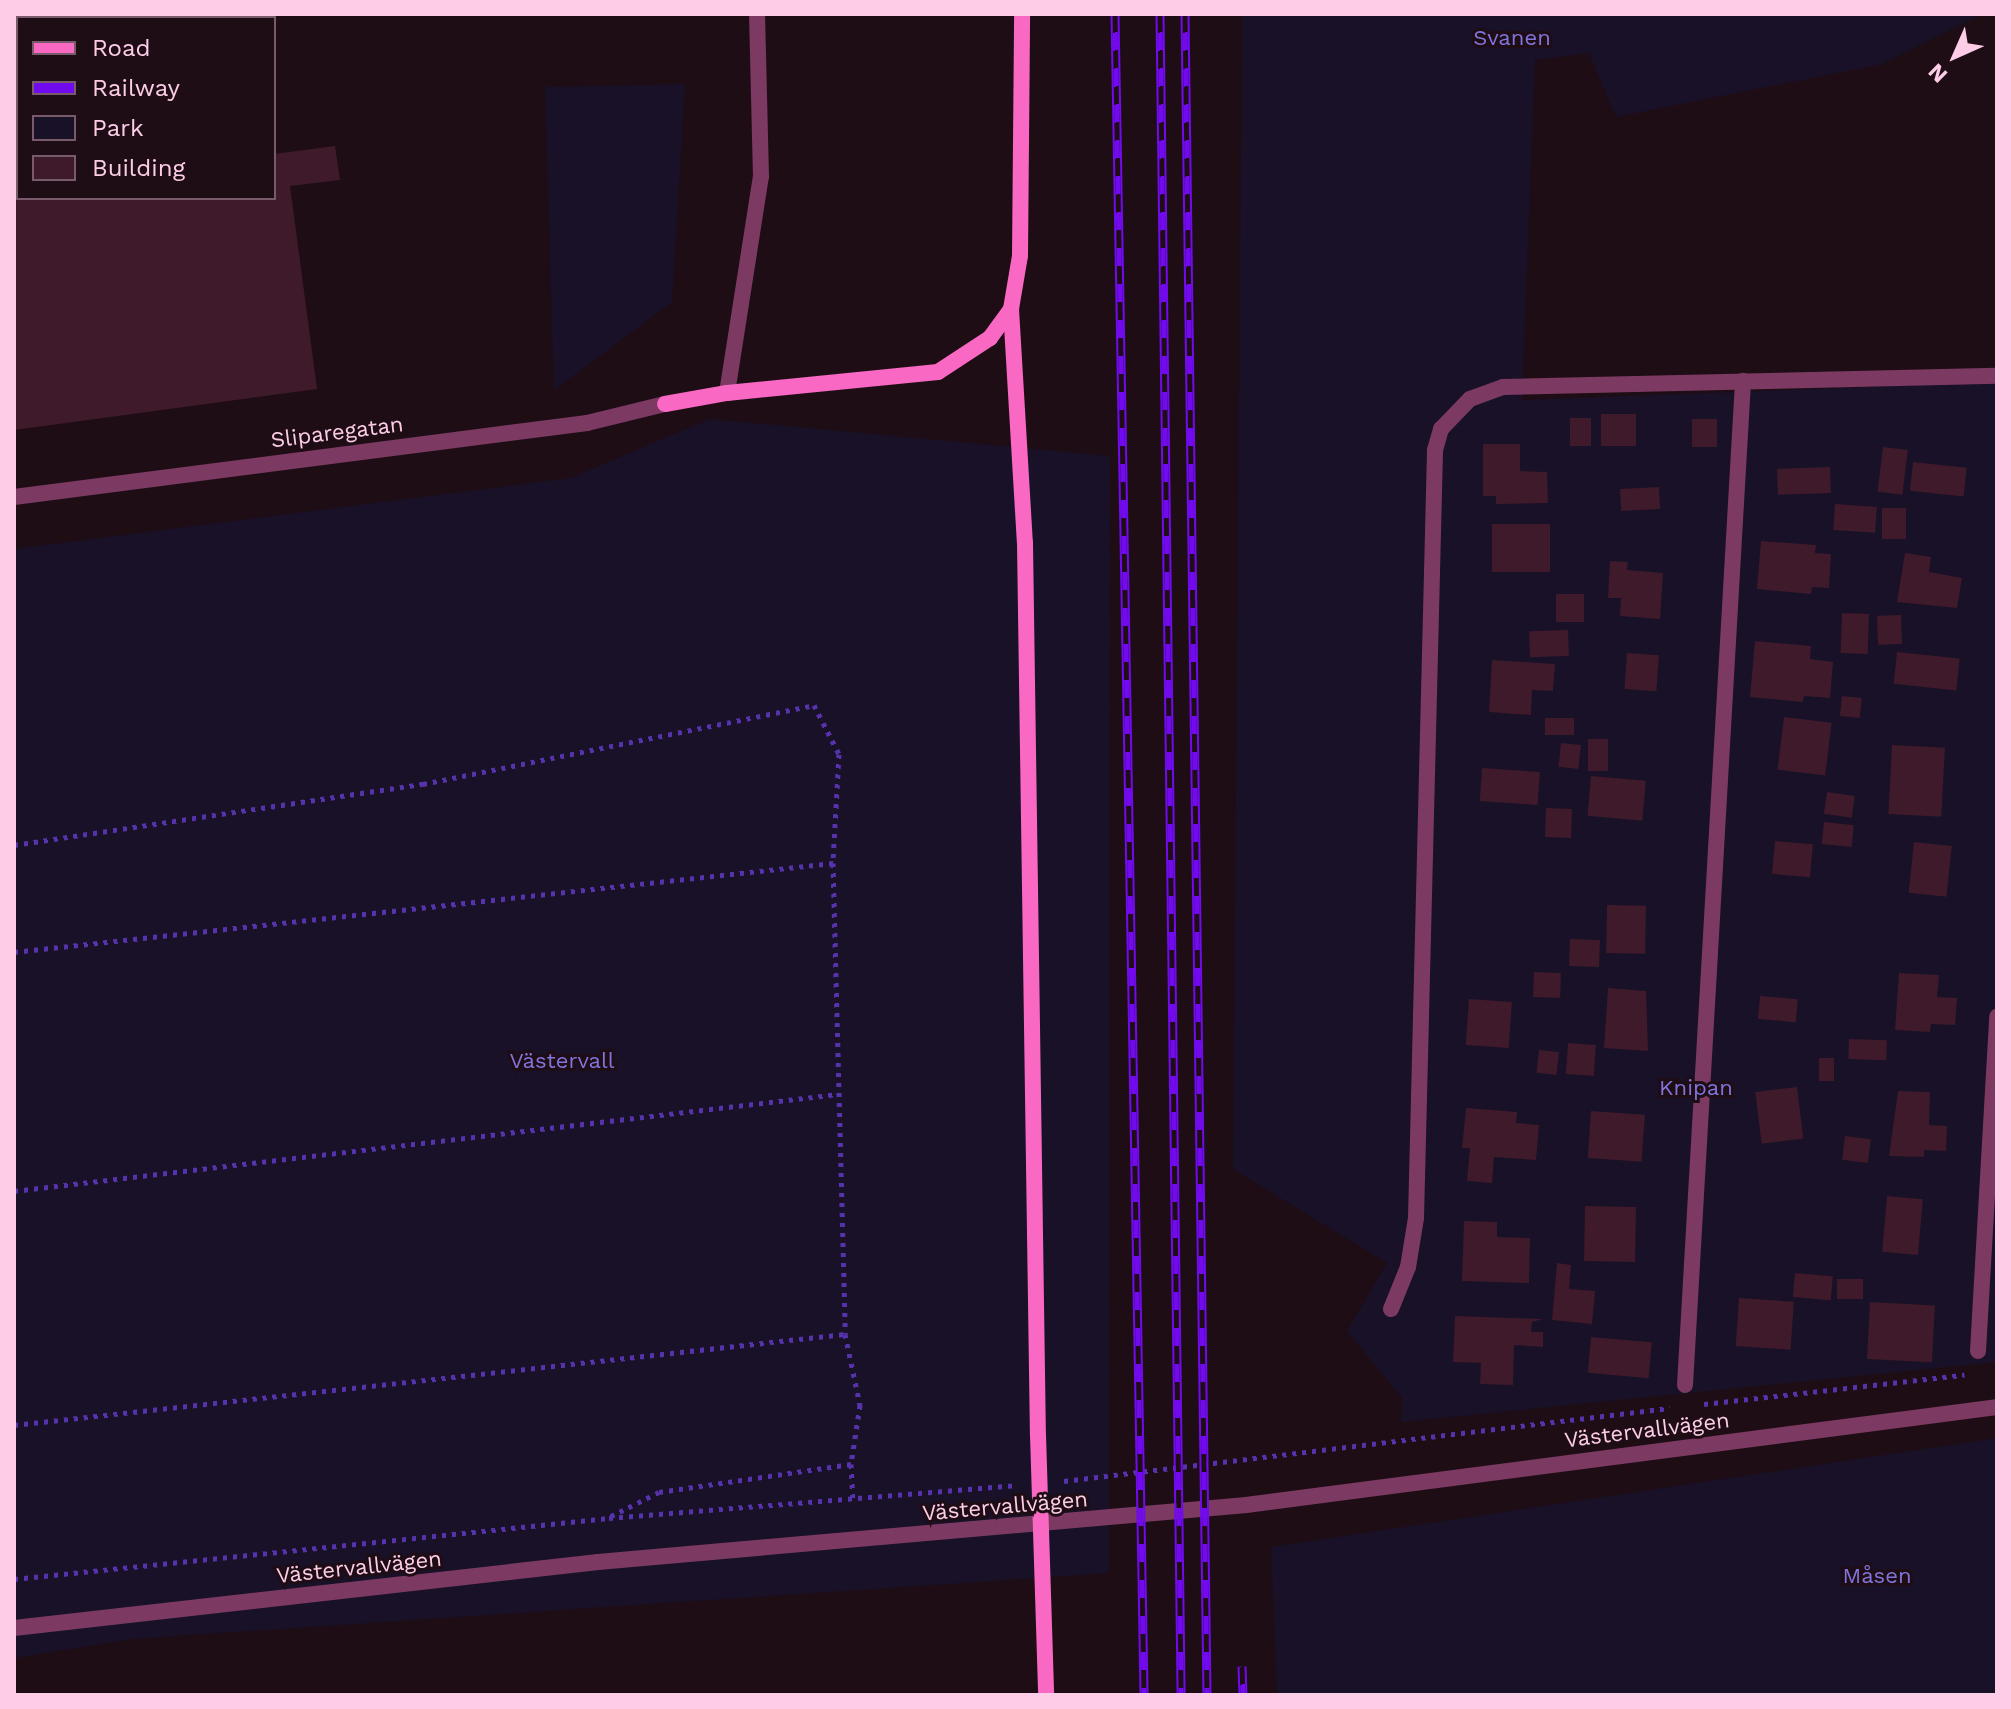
<!DOCTYPE html>
<html>
<head>
<meta charset="utf-8">
<style>
  body { margin:0 }
  #map { position:relative; width:2011px; height:1709px; overflow:hidden; background:#1f0d16; font-family:"Work Sans",sans-serif }
  div>[style] { position:absolute }
  .green>* { inset:0; background:#181128 }
  .building>* { inset:0; background:#3f1a2a; transform-origin:0 0 }
  .path>* { height:5px; margin-top:-2.5px; transform-origin:0; background:repeating-linear-gradient(90deg,#5632ac 0 4px,transparent 0 10px) }
  .lane>* { height:16px; margin:-8px; padding:0 8px; transform-origin:8px; border-radius:8px; background:#7c3a62 }
  .street>* { height:16px; margin:-8px; padding:0 8px; transform-origin:8px; border-radius:8px; background:#7c3a62 }
  .secondary>* { height:16px; margin:-8px; padding:0 8px; transform-origin:8px; border-radius:8px; background:#f968c2 }
  .rail>* { height:9px; margin-top:-4.5px; transform-origin:0; background:repeating-linear-gradient(90deg,#1f0d16 0 18px,#710aec 0 36px); box-sizing:border-box; border-block:2px solid #710aec }
  span { translate:-50% -50%; white-space:nowrap; text-align:center; line-height:1.15; -webkit-text-stroke:6px #1f0d16; paint-order:stroke }
  .park-label { font-size:22px; color:#8075df }
  .street-label { font-size:22px; color:#fdcde7 }
  .frame { position:absolute; inset:0; border:16px solid #fdcde7; pointer-events:none }
  .legend { position:absolute; left:16px; top:16px; width:260px; height:184px; box-sizing:border-box; background:#1f0d16; border:2px solid #785a6a; margin:0; padding:10px 14px; list-style:none; font-size:24px; color:#fdcde7 }
  .legend li { display:flex; align-items:center; gap:16px; height:40px }
  .legend b { width:40px; border:2px solid #785a6a }
  .north { position:absolute; left:1915px; top:16px; width:80px; height:80px; -webkit-text-stroke:6px #1f0d16; paint-order:stroke; rotate:225deg; font-size:22px; font-weight:700; line-height:32px; text-align:center; color:#fdcde7 }
  .north::after { content:''; display:block; margin:auto; width:28px; height:36px; background:#fdcde7; clip-path:polygon(50% 0,100% 100%,50% 72%,0 100%) }
</style>
</head>
<body>
<div id="map">
  <div class="green">
    <i style="clip-path:polygon(1242px 14px,1982px 14px,1882px 64px,1616px 117px,1589px 53px,1535px 60px,1522px 400px,1997px 382px,1997px 1362px,1401px 1422px,1402px 1398px,1347px 1331px,1387px 1263px,1233px 1169px)"></i>
    <i style="clip-path:polygon(685px 84px,672px 302px,554px 390px,545px 87px)"></i>
    <i style="clip-path:polygon(710px 419px,1110px 456px,1109px 1573px,132px 1639px,14px 1658px,14px 549px,571px 478px)"></i>
    <i style="clip-path:polygon(1997px 1438px,1997px 1695px,1277px 1695px,1271px 1547px)"></i>
  </div>
  <div class="building">
    <i style="clip-path:polygon(14px 14px,172px 18px,18px 18px,18px 198px,274px 198px,274px 154px,335px 146px,340px 180px,290px 186px,317px 389px,14px 430px)"></i>
    <i style="left:1601px;top:414px;width:35px;height:32px"></i>
    <i style="left:1570px;top:418px;width:21px;height:28px"></i>
    <i style="left:1717px;top:419px;width:28px;height:25px;rotate:90deg"></i>
    <i style="clip-path:polygon(1483px 444px,1520px 444px,1520px 471px,1547px 472px,1548px 503px,1496px 504px,1496px 496px,1483px 496px)"></i>
    <i style="left:1883px;top:447px;width:25px;height:45px;rotate:7deg"></i>
    <i style="left:1913px;top:462px;width:54px;height:29px;rotate:6deg"></i>
    <i style="left:1830px;top:467px;width:26px;height:53px;rotate:88deg"></i>
    <i style="left:1659px;top:487px;width:22px;height:39px;rotate:87deg"></i>
    <i style="left:1835px;top:504px;width:42px;height:26px;rotate:4deg"></i>
    <i style="left:1882px;top:508px;width:24px;height:31px"></i>
    <i style="left:1492px;top:524px;width:58px;height:48px"></i>
    <i style="clip-path:polygon(1761px 541px,1816px 545px,1815px 553px,1831px 554px,1829px 588px,1812px 587px,1811px 594px,1757px 589px)"></i>
    <i style="clip-path:polygon(1905px 553px,1931px 557px,1929px 572px,1962px 578px,1957px 608px,1897px 602px)"></i>
    <i style="clip-path:polygon(1610px 561px,1628px 562px,1627px 570px,1663px 573px,1660px 619px,1620px 616px,1621px 598px,1608px 598px)"></i>
    <i style="left:1556px;top:594px;width:28px;height:28px"></i>
    <i style="left:1842px;top:613px;width:27px;height:40px;rotate:2deg"></i>
    <i style="left:1901px;top:615px;width:29px;height:24px;rotate:88deg"></i>
    <i style="left:1568px;top:630px;width:26px;height:39px;rotate:88deg"></i>
    <i style="clip-path:polygon(1755px 641px,1811px 646px,1810px 659px,1833px 662px,1830px 698px,1804px 696px,1803px 702px,1750px 697px)"></i>
    <i style="left:1897px;top:652px;width:63px;height:32px;rotate:6deg"></i>
    <i style="left:1627px;top:653px;width:32px;height:36px;rotate:4deg"></i>
    <i style="clip-path:polygon(1492px 660px,1555px 664px,1553px 691px,1532px 690px,1531px 715px,1489px 712px)"></i>
    <i style="left:1842px;top:696px;width:20px;height:20px;rotate:6deg"></i>
    <i style="left:1784px;top:717px;width:48px;height:53px;rotate:7deg"></i>
    <i style="left:1574px;top:718px;width:17px;height:29px;rotate:90deg"></i>
    <i style="left:1588px;top:739px;width:20px;height:32px"></i>
    <i style="left:1561px;top:743px;width:20px;height:24px;rotate:6deg"></i>
    <i style="left:1892px;top:745px;width:53px;height:69px;rotate:3deg"></i>
    <i style="left:1482px;top:768px;width:58px;height:33px;rotate:4deg"></i>
    <i style="left:1591px;top:776px;width:55px;height:40px;rotate:5deg"></i>
    <i style="left:1827px;top:792px;width:28px;height:22px;rotate:8deg"></i>
    <i style="left:1546px;top:808px;width:26px;height:29px;rotate:2deg"></i>
    <i style="left:1824px;top:822px;width:30px;height:22px;rotate:6deg"></i>
    <i style="left:1775px;top:841px;width:38px;height:33px;rotate:5deg"></i>
    <i style="left:1914px;top:842px;width:38px;height:51px;rotate:6deg"></i>
    <i style="left:1607px;top:905px;width:39px;height:48px;rotate:1deg"></i>
    <i style="left:1570px;top:939px;width:30px;height:27px;rotate:2deg"></i>
    <i style="left:1534px;top:972px;width:27px;height:25px;rotate:2deg"></i>
    <i style="clip-path:polygon(1899px 973px,1939px 975px,1937px 997px,1957px 998px,1955px 1025px,1931px 1024px,1930px 1032px,1895px 1030px)"></i>
    <i style="clip-path:polygon(1608px 988px,1646px 991px,1648px 1051px,1604px 1048px)"></i>
    <i style="left:1760px;top:996px;width:38px;height:23px;rotate:5deg"></i>
    <i style="left:1469px;top:999px;width:43px;height:46px;rotate:4deg"></i>
    <i style="left:1849px;top:1039px;width:38px;height:20px;rotate:2deg"></i>
    <i style="left:1568px;top:1043px;width:28px;height:31px;rotate:4deg"></i>
    <i style="left:1539px;top:1050px;width:20px;height:23px;rotate:6deg"></i>
    <i style="left:1819px;top:1058px;width:15px;height:23px"></i>
    <i style="left:1797px;top:1087px;width:52px;height:42px;rotate:83deg"></i>
    <i style="clip-path:polygon(1898px 1091px,1930px 1092px,1929px 1125px,1947px 1126px,1946px 1151px,1924px 1150px,1924px 1157px,1889px 1156px)"></i>
    <i style="clip-path:polygon(1466px 1108px,1517px 1112px,1516px 1123px,1539px 1125px,1536px 1160px,1494px 1157px,1492px 1183px,1467px 1181px,1470px 1148px,1462px 1148px)"></i>
    <i style="left:1591px;top:1111px;width:54px;height:47px;rotate:4deg"></i>
    <i style="left:1845px;top:1136px;width:26px;height:24px;rotate:7deg"></i>
    <i style="left:1887px;top:1196px;width:36px;height:56px;rotate:5deg"></i>
    <i style="left:1585px;top:1206px;width:51px;height:55px;rotate:1deg"></i>
    <i style="clip-path:polygon(1464px 1221px,1497px 1222px,1497px 1237px,1530px 1238px,1529px 1283px,1462px 1281px)"></i>
    <i style="clip-path:polygon(1557px 1263px,1571px 1265px,1569px 1289px,1595px 1291px,1592px 1324px,1552px 1320px)"></i>
    <i style="left:1795px;top:1273px;width:38px;height:24px;rotate:5deg"></i>
    <i style="left:1837px;top:1279px;width:26px;height:20px"></i>
    <i style="left:1739px;top:1298px;width:55px;height:48px;rotate:4deg"></i>
    <i style="left:1870px;top:1302px;width:65px;height:57px;rotate:3deg"></i>
    <i style="clip-path:polygon(1455px 1316px,1543px 1319px,1532px 1322px,1531px 1332px,1543px 1332px,1543px 1347px,1514px 1345px,1513px 1385px,1480px 1384px,1481px 1363px,1453px 1362px)"></i>
    <i style="left:1591px;top:1337px;width:61px;height:36px;rotate:5deg"></i>
  </div>
  <div class="path">
    <i style="left:14px;top:845px;width:414px;rotate:-8.5deg"></i>
    <i style="left:423px;top:784px;width:399px;rotate:-11.4deg"></i>
    <i style="left:814px;top:705px;width:55px;rotate:63deg"></i>
    <i style="left:839px;top:754px;width:109px;rotate:93.2deg"></i>
    <i style="left:833px;top:863px;width:471px;rotate:88.5deg"></i>
    <i style="left:845px;top:1334px;width:73px;rotate:78.1deg"></i>
    <i style="left:860px;top:1405px;width:60px;rotate:98.7deg"></i>
    <i style="left:851px;top:1464px;width:194px;rotate:171.7deg"></i>
    <i style="left:659px;top:1492px;width:54px;rotate:153.4deg"></i>
    <i style="left:14px;top:952px;width:824px;rotate:-6.2deg"></i>
    <i style="left:14px;top:1191px;width:830px;rotate:-6.71deg"></i>
    <i style="left:1704px;top:1404px;width:262px;rotate:-6.4deg"></i>
    <i style="left:14px;top:1425px;width:836px;rotate:-6.25deg"></i>
    <i style="left:851px;top:1464px;width:37px;rotate:87deg"></i>
    <i style="left:1064px;top:1481px;width:610px;rotate:-6.87deg"></i>
    <i style="left:14px;top:1579px;width:598px;rotate:-5.85deg"></i>
    <i style="left:609px;top:1518px;width:407px;rotate:-4.6deg"></i>
  </div>
  <div class="lane">
    <i style="left:727px;top:393px;width:219px;rotate:-81.1deg"></i>
    <i style="left:761px;top:177px;width:163px;rotate:-91.4deg"></i>
    <i style="left:1978px;top:1351px;width:335px;rotate:-86.7deg"></i>
    <i style="left:1685px;top:1385px;width:1006px;rotate:-86.69deg"></i>
  </div>
  <div class="street">
    <i style="left:14px;top:497px;width:578px;rotate:-7.36deg"></i>
    <i style="left:587px;top:423px;width:80px;rotate:-13.7deg"></i>
    <i style="left:1391px;top:1309px;width:45px;rotate:-68deg"></i>
    <i style="left:1408px;top:1267px;width:50px;rotate:-80.7deg"></i>
    <i style="left:1416px;top:1218px;width:768px;rotate:-88.58deg"></i>
    <i style="left:1435px;top:450px;width:22px;rotate:-74deg"></i>
    <i style="left:1441px;top:429px;width:42px;rotate:-46deg"></i>
    <i style="left:1470px;top:399px;width:35px;rotate:-20deg"></i>
    <i style="left:1503px;top:387px;width:494px;rotate:-1.3deg"></i>
    <i style="left:14px;top:1628px;width:588px;rotate:-6.45deg"></i>
    <i style="left:598px;top:1562px;width:651px;rotate:-5.03deg"></i>
    <i style="left:1246px;top:1505px;width:757px;rotate:-7.43deg"></i>
  </div>
  <div class="secondary">
    <i style="left:1011px;top:309px;width:234px;rotate:86.6deg"></i>
    <i style="left:1025px;top:543px;width:892px;rotate:89.17deg"></i>
    <i style="left:1038px;top:1435px;width:260px;rotate:88.2deg"></i>
    <i style="left:665px;top:404px;width:63px;rotate:-10.1deg"></i>
    <i style="left:727px;top:393px;width:212px;rotate:-5.7deg"></i>
    <i style="left:938px;top:372px;width:62px;rotate:-33.2deg"></i>
    <i style="left:990px;top:338px;width:36px;rotate:-54deg"></i>
    <i style="left:1011px;top:309px;width:54px;rotate:-80.4deg"></i>
    <i style="left:1020px;top:256px;width:242px;rotate:-89.5deg"></i>
  </div>
  <div class="rail">
    <i style="left:1115px;top:14px;width:1681px;rotate:89.01deg"></i>
    <i style="left:1160px;top:14px;width:1681px;rotate:89.28deg"></i>
    <i style="left:1185px;top:14px;width:1681px;rotate:89.25deg"></i>
    <i style="left:1242px;top:1666px;width:29px;rotate:88deg"></i>
  </div>
  <div class="park-label">
    <span style="left:1512px;top:38px">Svanen</span>
    <span style="left:562px;top:1061px">Västervall</span>
    <span style="left:1696px;top:1088px">Knipan</span>
    <span style="left:1877px;top:1576px">Måsen</span>
  </div>
  <div class="street-label">
    <span style="left:337px;top:432px;rotate:-7deg">Sliparegatan</span>
    <span style="left:1647px;top:1430px;rotate:-7deg">Västervallvägen</span>
    <span style="left:1005px;top:1506px;rotate:-5deg">Västervallvägen</span>
    <span style="left:359px;top:1567px;rotate:-6deg">Västervallvägen</span>
  </div>
  <div class="frame"></div>
  <ul class="legend">
  <li><b style="height:10px;background:#f968c2"></b>Road</li>
  <li><b style="height:10px;background:#710aec"></b>Railway</li>
  <li><b style="height:22px;background:#181128"></b>Park</li>
  <li><b style="height:22px;background:#3f1a2a"></b>Building</li>
  </ul>
  <div class="north">N</div>
</div>
</body>
</html>
